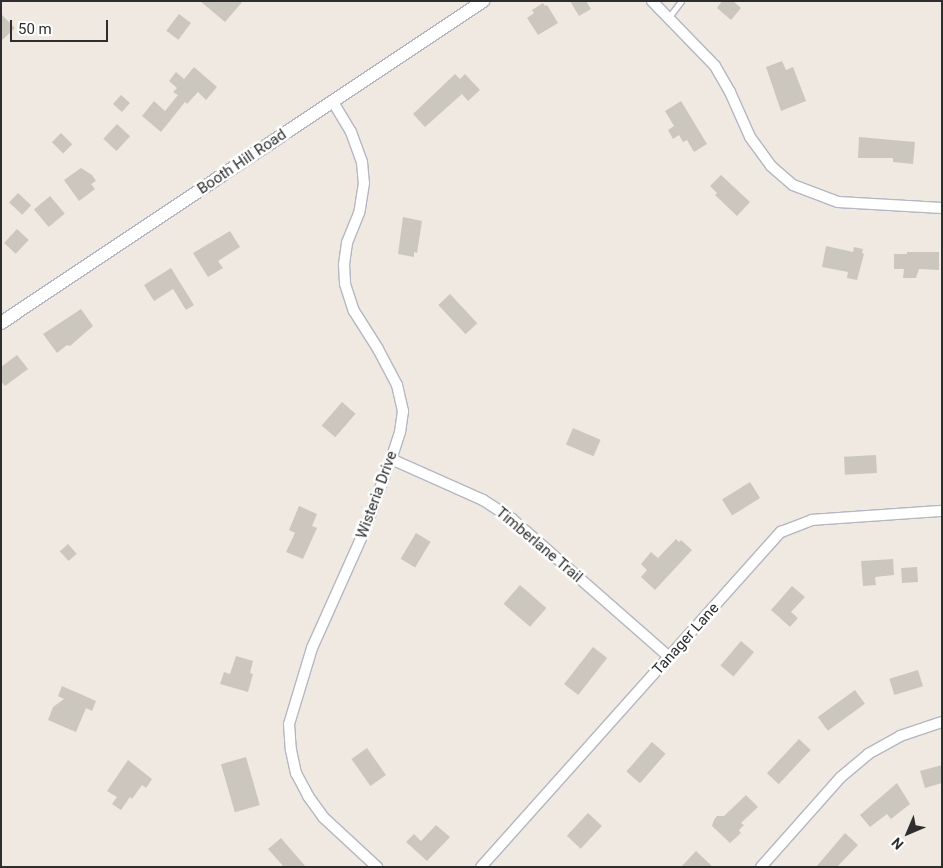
<!DOCTYPE html>
<html>
<head>
<meta charset="utf-8">
<style>
  body { margin:0 }
  #map { position:relative; width:943px; height:868px; overflow:hidden; background:#efe9e1; font-family:Roboto,sans-serif }
  div>[style] { position:absolute }
  .building>* { inset:0; background:#cbc7bf; transform-origin:0 0 }
  .roads { filter:drop-shadow(1px 0 #b4b7c1) drop-shadow(-1px 0 #b4b7c1) drop-shadow(0 1px #b4b7c1) drop-shadow(0 -1px #b4b7c1) }
  .service>* { height:5px; margin:-2.5px; padding:0 2.5px; transform-origin:2.5px; border-radius:2.5px; background:#fff }
  .minor>* { height:10px; margin:-5px; padding:0 5px; transform-origin:5px; border-radius:5px; background:#fff }
  .tertiary>* { height:12px; margin:-6px; padding:0 6px; transform-origin:6px; border-radius:6px; background:#fff }
  span { translate:-50% -50%; white-space:nowrap; text-align:center; line-height:1.15; -webkit-text-stroke:5px #fff; paint-order:stroke }
  .street-label { font-size:15px; color:#2e2e2e }
  .frame { position:absolute; inset:0; border:2px solid #2e2e2e; pointer-events:none }
  .north { position:absolute; left:883px; top:808px; width:50px; height:50px; -webkit-text-stroke:4px #fff; paint-order:stroke; rotate:225deg; font-size:14px; font-weight:700; line-height:20px; text-align:center; color:#2e2e2e }
  .north::after { content:''; display:block; margin:auto; width:18px; height:22px; background:#2e2e2e; clip-path:polygon(50% 0,100% 100%,50% 72%,0 100%) }
  .scale { position:absolute; left:10px; top:20px; width:98px; height:22px; box-sizing:border-box; border:2px solid #2e2e2e; border-top:0; padding-left:6px; font-size:15px; line-height:18px; white-space:nowrap; color:#2e2e2e; -webkit-text-stroke:4px #fff; paint-order:stroke }
</style>
</head>
<body>
<div id="map">
  <div class="building">
    <i style="clip-path:polygon(200px 1px,243px 1px,225px 22px)"></i>
    <i style="clip-path:polygon(570px 1px,586px 1px,591px 9px,579px 16px)"></i>
    <i style="clip-path:polygon(722px 1px,733px 1px,741px 8px,731px 20px,717px 8px)"></i>
    <i style="clip-path:polygon(543px 3px,545px 6px,547px 5px,558px 23px,538px 35px,527px 18px,534px 13px,532px 10px)"></i>
    <i style="clip-path:polygon(1px 14px,15px 28px,1px 41px)"></i>
    <i style="left:179px;top:14px;width:15px;height:21px;rotate:37deg"></i>
    <i style="clip-path:polygon(782px 61px,786px 70px,793px 67px,806px 101px,781px 111px,766px 67px)"></i>
    <i style="clip-path:polygon(194px 67px,217px 87px,206px 100px,198px 92px,187px 104px,185px 102px,161px 132px,142px 116px,154px 101px,165px 111px,178px 95px,173px 92px,177px 88px,169px 81px,176px 72px,184px 79px)"></i>
    <i style="clip-path:polygon(455px 74px,460px 79px,465px 74px,480px 90px,468px 101px,462px 94px,425px 127px,413px 114px)"></i>
    <i style="left:121px;top:95px;width:12px;height:12px;rotate:42deg"></i>
    <i style="clip-path:polygon(681px 101px,707px 144px,694px 152px,687px 140px,683px 142px,679px 135px,673px 139px,668px 130px,674px 126px,665px 111px)"></i>
    <i style="left:117px;top:124px;width:18px;height:20px;rotate:43deg"></i>
    <i style="left:61px;top:133px;width:16px;height:13px;rotate:45deg"></i>
    <i style="clip-path:polygon(859px 137px,915px 142px,913px 164px,893px 162px,893px 158px,858px 158px)"></i>
    <i style="clip-path:polygon(81px 168px,92px 175px,96px 181px,91px 184px,95px 189px,79px 201px,64px 180px)"></i>
    <i style="clip-path:polygon(721px 175px,750px 202px,737px 216px,715px 195px,717px 193px,710px 186px)"></i>
    <i style="left:18px;top:193px;width:18px;height:13px;rotate:43deg"></i>
    <i style="left:50px;top:196px;width:23px;height:21px;rotate:50deg"></i>
    <i style="clip-path:polygon(403px 217px,422px 221px,417px 253px,414px 252px,414px 257px,398px 254px)"></i>
    <i style="left:17px;top:229px;width:16px;height:19px;rotate:43deg"></i>
    <i style="clip-path:polygon(230px 231px,240px 247px,218px 261px,223px 268px,208px 277px,193px 253px)"></i>
    <i style="clip-path:polygon(826px 246px,853px 252px,854px 247px,863px 249px,862px 253px,864px 254px,857px 280px,847px 278px,848px 272px,822px 267px)"></i>
    <i style="clip-path:polygon(907px 252px,939px 252px,939px 270px,919px 269px,916px 278px,903px 278px,904px 269px,894px 269px,894px 254px,907px 254px)"></i>
    <i style="clip-path:polygon(171px 268px,194px 305px,186px 310px,173px 289px,154px 301px,144px 285px)"></i>
    <i style="left:450px;top:294px;width:40px;height:16px;rotate:47deg"></i>
    <i style="clip-path:polygon(81px 309px,93px 326px,70px 346px,67px 345px,57px 353px,43px 334px)"></i>
    <i style="clip-path:polygon(17px 355px,28px 369px,5px 386px,1px 381px,1px 367px)"></i>
    <i style="left:342px;top:402px;width:18px;height:31px;rotate:41deg"></i>
    <i style="left:573px;top:428px;width:30px;height:18px;rotate:23deg"></i>
    <i style="left:876px;top:455px;width:18px;height:32px;rotate:87deg"></i>
    <i style="left:750px;top:482px;width:19px;height:33px;rotate:58deg"></i>
    <i style="clip-path:polygon(299px 506px,317px 514px,312px 526px,317px 528px,303px 559px,286px 552px,295px 533px,289px 530px)"></i>
    <i style="left:416px;top:533px;width:17px;height:30px;rotate:31deg"></i>
    <i style="clip-path:polygon(676px 539px,679px 542px,681px 540px,692px 550px,655px 590px,641px 577px,647px 570px,641px 564px,651px 552px,658px 558px)"></i>
    <i style="left:68px;top:544px;width:13px;height:11px;rotate:48deg"></i>
    <i style="clip-path:polygon(893px 559px,894px 575px,875px 577px,876px 585px,863px 586px,861px 561px)"></i>
    <i style="left:917px;top:567px;width:15px;height:16px;rotate:86deg"></i>
    <i style="left:520px;top:585px;width:35px;height:25px;rotate:41deg"></i>
    <i style="clip-path:polygon(792px 586px,805px 597px,791px 612px,798px 618px,790px 627px,771px 610px)"></i>
    <i style="left:741px;top:641px;width:17px;height:32px;rotate:40deg"></i>
    <i style="left:593px;top:647px;width:18px;height:47px;rotate:38deg"></i>
    <i style="clip-path:polygon(236px 656px,253px 661px,250px 673px,253px 674px,248px 692px,220px 684px,224px 672px,230px 674px)"></i>
    <i style="left:918px;top:670px;width:17px;height:30px;rotate:73deg"></i>
    <i style="clip-path:polygon(62px 686px,96px 701px,92px 711px,86px 708px,76px 732px,48px 720px,53px 707px,64px 699px,58px 696px)"></i>
    <i style="left:855px;top:690px;width:17px;height:46px;rotate:54deg"></i>
    <i style="left:799px;top:739px;width:16px;height:47px;rotate:43deg"></i>
    <i style="left:652px;top:742px;width:18px;height:39px;rotate:41deg"></i>
    <i style="left:367px;top:748px;width:33px;height:19px;rotate:55deg"></i>
    <i style="left:246px;top:757px;width:50px;height:26px;rotate:74deg"></i>
    <i style="clip-path:polygon(128px 760px,152px 779px,146px 788px,142px 785px,132px 799px,130px 797px,121px 810px,112px 804px,117px 797px,107px 791px)"></i>
    <i style="clip-path:polygon(942px 765px,942px 783px,925px 788px,920px 771px)"></i>
    <i style="clip-path:polygon(897px 783px,910px 804px,891px 819px,887px 814px,870px 827px,860px 815px)"></i>
    <i style="clip-path:polygon(746px 795px,758px 807px,741px 823px,744px 825px,739px 830px,741px 833px,730px 843px,712px 826px,714px 820px,717px 816px,724px 816px)"></i>
    <i style="left:588px;top:813px;width:19px;height:31px;rotate:43deg"></i>
    <i style="clip-path:polygon(436px 825px,450px 837px,427px 861px,406px 842px,414px 834px,421px 841px)"></i>
    <i style="clip-path:polygon(845px 833px,858px 845px,837px 867px,816px 867px)"></i>
    <i style="clip-path:polygon(281px 838px,306px 867px,284px 867px,268px 849px)"></i>
    <i style="clip-path:polygon(696px 851px,713px 867px,681px 867px)"></i>
  </div>
  <div class="roads">
    <div class="service">
      <i style="left:669px;top:17px;width:20px;rotate:-53deg"></i>
    </div>
    <div class="minor">
      <i style="left:652px;top:1px;width:91px;rotate:45.9deg"></i>
      <i style="left:715px;top:66px;width:30px;rotate:60deg"></i>
      <i style="left:730px;top:92px;width:49px;rotate:66deg"></i>
      <i style="left:750px;top:137px;width:36px;rotate:54deg"></i>
      <i style="left:771px;top:166px;width:29px;rotate:41deg"></i>
      <i style="left:793px;top:185px;width:48px;rotate:20.7deg"></i>
      <i style="left:838px;top:202px;width:104px;rotate:3.3deg"></i>
      <i style="left:333px;top:102px;width:35px;rotate:59deg"></i>
      <i style="left:351px;top:132px;width:32px;rotate:70deg"></i>
      <i style="left:362px;top:162px;width:21px;rotate:85deg"></i>
      <i style="left:364px;top:183px;width:30px;rotate:99deg"></i>
      <i style="left:359px;top:213px;width:32px;rotate:112deg"></i>
      <i style="left:347px;top:243px;width:21px;rotate:98deg"></i>
      <i style="left:344px;top:264px;width:20px;rotate:87deg"></i>
      <i style="left:345px;top:284px;width:28px;rotate:72deg"></i>
      <i style="left:354px;top:311px;width:45px;rotate:57.7deg"></i>
      <i style="left:378px;top:349px;width:41px;rotate:62.2deg"></i>
      <i style="left:397px;top:385px;width:27px;rotate:77deg"></i>
      <i style="left:403px;top:411px;width:21px;rotate:98deg"></i>
      <i style="left:400px;top:432px;width:28px;rotate:108deg"></i>
      <i style="left:391px;top:459px;width:80px;rotate:110.5deg"></i>
      <i style="left:363px;top:534px;width:125px;rotate:114.1deg"></i>
      <i style="left:312px;top:648px;width:79px;rotate:106.8deg"></i>
      <i style="left:289px;top:724px;width:26px;rotate:86deg"></i>
      <i style="left:291px;top:750px;width:24px;rotate:78deg"></i>
      <i style="left:296px;top:773px;width:26px;rotate:62deg"></i>
      <i style="left:308px;top:796px;width:26px;rotate:54deg"></i>
      <i style="left:323px;top:817px;width:74px;rotate:42.8deg"></i>
      <i style="left:391px;top:459px;width:101px;rotate:24deg"></i>
      <i style="left:483px;top:500px;width:35px;rotate:33deg"></i>
      <i style="left:512px;top:519px;width:210px;rotate:41.3deg"></i>
      <i style="left:481px;top:867px;width:450px;rotate:-48.2deg"></i>
      <i style="left:781px;top:532px;width:33px;rotate:-21deg"></i>
      <i style="left:812px;top:520px;width:130px;rotate:-4deg"></i>
      <i style="left:761px;top:867px;width:120px;rotate:-48.4deg"></i>
      <i style="left:841px;top:777px;width:35px;rotate:-40deg"></i>
      <i style="left:868px;top:754px;width:37px;rotate:-29deg"></i>
      <i style="left:900px;top:736px;width:44px;rotate:-18.4deg"></i>
    </div>
    <div class="tertiary">
      <i style="left:1px;top:323px;width:580px;rotate:-33.74deg"></i>
    </div>
  </div>
  <div class="street-label">
    <span style="left:242px;top:162px;rotate:-34deg">Booth Hill Road</span>
    <span style="left:377px;top:495px;rotate:-70deg">Wisteria Drive</span>
    <span style="left:539px;top:545px;rotate:40deg">Timberlane Trail</span>
    <span style="left:686px;top:639px;rotate:-48deg">Tanager Lane</span>
  </div>
  <div class="frame"></div>
  <div class="north">N</div>
  <div class="scale">50 m</div>
</div>
</body>
</html>
